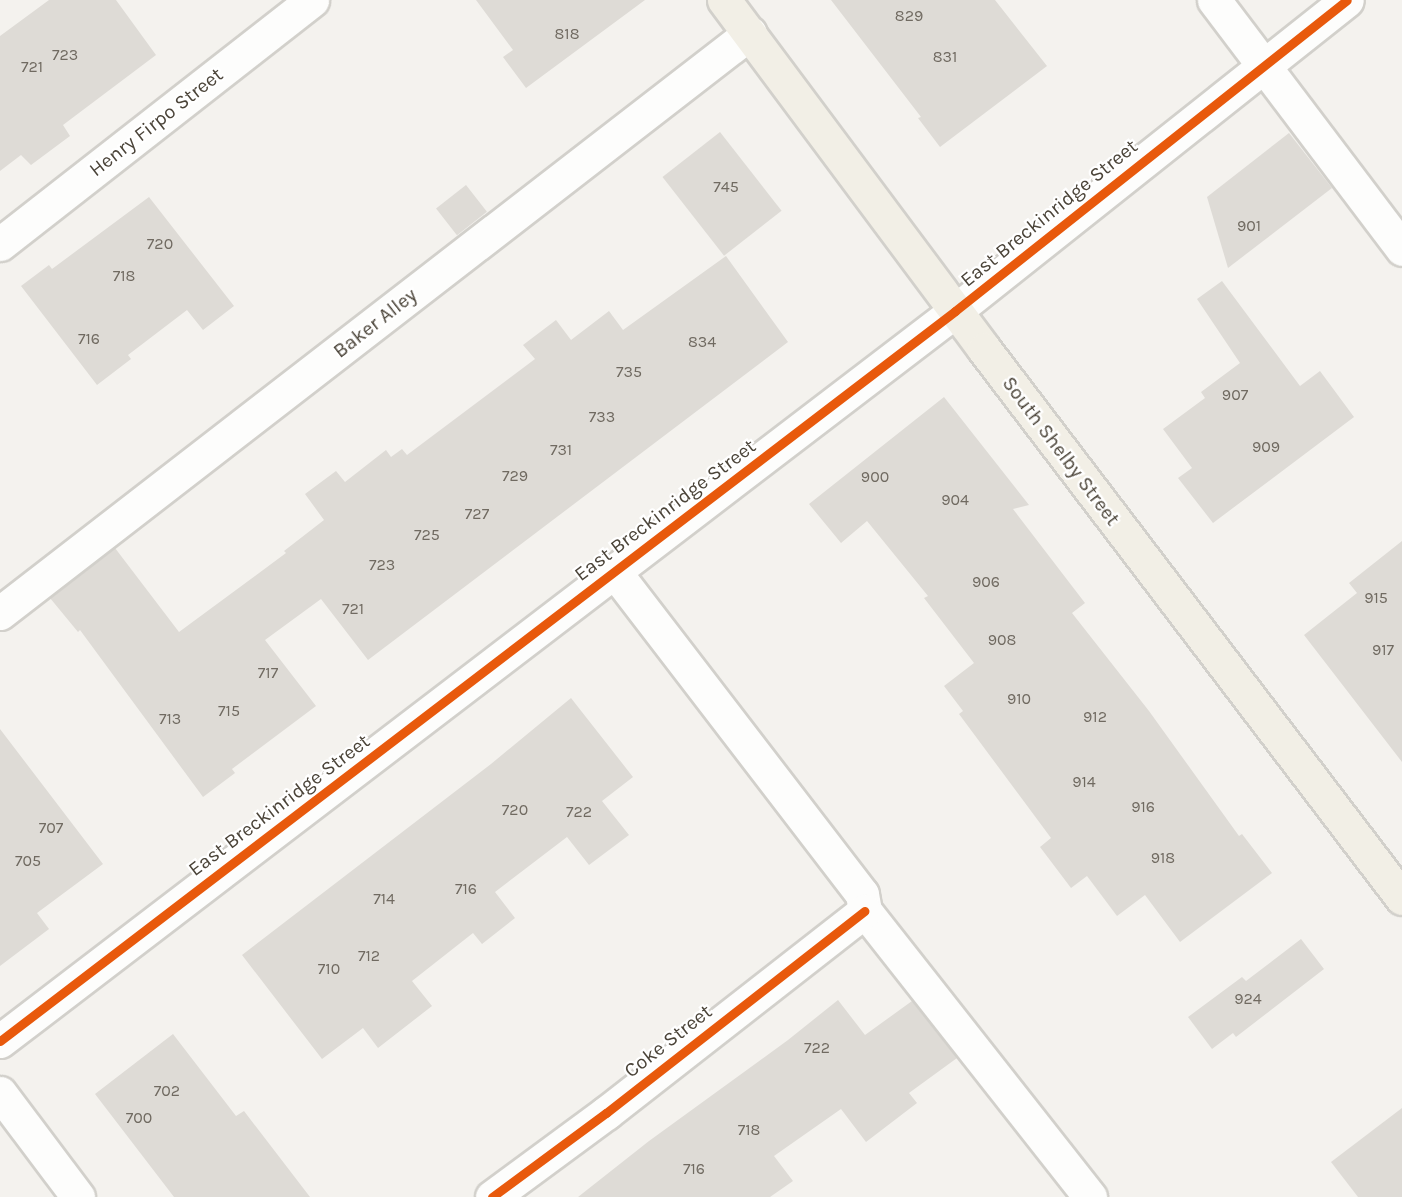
<!DOCTYPE html>
<html>
<head>
<meta charset="utf-8">
<style>
  body { margin:0 }
  #map { position:relative; width:1402px; height:1197px; overflow:hidden; background:#f4f2ee; font-family:Karla,sans-serif }
  div>[style] { position:absolute }
  .building>* { inset:0; background:#dedbd6; transform-origin:0 0 }
  .roads { filter:drop-shadow(2px 0 #d2d0cb) drop-shadow(-2px 0 #d2d0cb) drop-shadow(0 2px #d2d0cb) drop-shadow(0 -2px #d2d0cb) }
  .minor>* { height:33px; margin:-16.5px; padding:0 16.5px; transform-origin:16.5px; border-radius:16.5px; background:#fdfdfc }
  .major>* { height:33px; margin:-16.5px; padding:0 16.5px; transform-origin:16.5px; border-radius:16.5px; background:#f2efe6 }
  .cycleway>* { height:9px; margin:-4.5px; padding:0 4.5px; transform-origin:4.5px; border-radius:4.5px; background:#e8590c }
  span { translate:-50% -50%; white-space:nowrap; text-align:center; line-height:1.15; -webkit-text-stroke:4.5px #fff; paint-order:stroke }
  .number-label { font-size:16px; color:#706a61 }
  .number-label span { -webkit-text-stroke-width:0 }
  .street-label { font-size:20px; color:#4b4439 }
</style>
</head>
<body>
<div id="map">
  <div class="building">
    <i style="clip-path:polygon(49px 0,116px 0,156px 55px,63px 125px,70px 136px,31px 165px,21px 155px,0 171px,0 36px)"></i>
    <i style="clip-path:polygon(476px 0,645px 0,526px 88px,503px 57px,513px 50px)"></i>
    <i style="clip-path:polygon(831px 0,995px 0,1047px 66px,940px 147px,918px 118px,921px 117px)"></i>
    <i style="left:720px;top:132px;width:100px;height:73px;rotate:52deg"></i>
    <i style="clip-path:polygon(1289px 133px,1332px 188px,1228px 268px,1207px 197px)"></i>
    <i style="left:466px;top:185px;width:34px;height:38px;rotate:52deg"></i>
    <i style="clip-path:polygon(149px 197px,234px 306px,203px 330px,187px 310px,128px 355px,131px 359px,97px 385px,21px 286px,49px 265px,52px 269px)"></i>
    <i style="clip-path:polygon(726px 256px,788px 342px,368px 660px,321px 599px,265px 640px,316px 706px,232px 769px,235px 773px,203px 797px,80px 630px,78px 632px,50px 598px,115px 548px,179px 632px,286px 553px,284px 551px,324px 520px,305px 494px,336px 471px,345px 482px,386px 450px,391px 457px,402px 449px,407px 455px,535px 359px,523px 345px,556px 320px,571px 340px,609px 311px,623px 330px)"></i>
    <i style="clip-path:polygon(1222px 281px,1300px 386px,1320px 371px,1354px 417px,1213px 523px,1178px 478px,1192px 468px,1163px 429px,1205px 398px,1201px 392px,1240px 363px,1197px 299px)"></i>
    <i style="clip-path:polygon(944px 397px,1029px 505px,1013px 509px,1085px 603px,1072px 613px,1149px 711px,1239px 836px,1242px 834px,1272px 873px,1180px 942px,1145px 895px,1117px 916px,1087px 876px,1071px 888px,1040px 847px,1051px 838px,959px 714px,963px 711px,944px 686px,974px 663px,924px 598px,928px 596px,867px 521px,841px 543px,809px 504px)"></i>
    <i style="clip-path:polygon(1402px 541px,1402px 762px,1304px 635px,1357px 593px,1349px 583px)"></i>
    <i style="clip-path:polygon(571px 698px,633px 777px,602px 801px,629px 835px,589px 865px,567px 837px,495px 892px,515px 918px,482px 944px,473px 933px,412px 981px,432px 1006px,378px 1048px,363px 1028px,322px 1059px,242px 955px,491px 764px)"></i>
    <i style="clip-path:polygon(0 729px,103px 864px,37px 913px,49px 929px,0 966px)"></i>
    <i style="clip-path:polygon(1301px 939px,1324px 969px,1236px 1037px,1233px 1033px,1212px 1049px,1188px 1017px,1242px 977px,1246px 981px)"></i>
    <i style="clip-path:polygon(838px 1000px,865px 1035px,912px 1001px,957px 1058px,909px 1093px,917px 1103px,866px 1142px,841px 1109px,774px 1156px,793px 1181px,770px 1197px,578px 1197px,649px 1141px,788px 1040px)"></i>
    <i style="clip-path:polygon(173px 1034px,236px 1116px,244px 1111px,310px 1197px,174px 1197px,95px 1094px)"></i>
    <i style="clip-path:polygon(1402px 1108px,1402px 1197px,1358px 1197px,1331px 1162px)"></i>
  </div>
  <div class="roads">
    <div class="minor">
      <i style="left:1214px;top:0;width:312px;rotate:52.9deg"></i>
      <i style="left:0;top:244px;width:396px;rotate:-38deg"></i>
      <i style="left:614px;top:571px;width:407px;rotate:52.5deg"></i>
      <i style="left:862px;top:894px;width:17px;rotate:80deg"></i>
      <i style="left:865px;top:911px;width:364px;rotate:51.8deg"></i>
      <i style="left:0;top:613px;width:948px;rotate:-37.72deg"></i>
      <i style="left:0;top:1041px;width:1202px;rotate:-37.39deg"></i>
      <i style="left:955px;top:311px;width:500px;rotate:-38.43deg"></i>
      <i style="left:0;top:1093px;width:130px;rotate:53.1deg"></i>
      <i style="left:492px;top:1197px;width:142px;rotate:-36.4deg"></i>
      <i style="left:606px;top:1113px;width:328px;rotate:-38deg"></i>
    </div>
    <div class="major">
      <i style="left:724px;top:0;width:435px;rotate:53.3deg"></i>
      <i style="left:984px;top:349px;width:690px;rotate:52.71deg"></i>
    </div>
  </div>
  <div class="cycleway">
    <i style="left:0;top:1041px;width:1202px;rotate:-37.39deg"></i>
    <i style="left:955px;top:311px;width:500px;rotate:-38.43deg"></i>
    <i style="left:492px;top:1197px;width:142px;rotate:-36.4deg"></i>
    <i style="left:606px;top:1113px;width:328px;rotate:-38deg"></i>
  </div>
  <div class="number-label">
    <span style="left:909px;top:16px">829</span>
    <span style="left:567px;top:34px">818</span>
    <span style="left:65px;top:55px">723</span>
    <span style="left:945px;top:57px">831</span>
    <span style="left:32px;top:67px">721</span>
    <span style="left:726px;top:187px">745</span>
    <span style="left:1249px;top:226px">901</span>
    <span style="left:160px;top:244px">720</span>
    <span style="left:124px;top:276px">718</span>
    <span style="left:89px;top:339px">716</span>
    <span style="left:702px;top:342px">834</span>
    <span style="left:629px;top:372px">735</span>
    <span style="left:1235px;top:395px">907</span>
    <span style="left:602px;top:417px">733</span>
    <span style="left:1266px;top:447px">909</span>
    <span style="left:561px;top:450px">731</span>
    <span style="left:515px;top:476px">729</span>
    <span style="left:875px;top:477px">900</span>
    <span style="left:955px;top:500px">904</span>
    <span style="left:477px;top:514px">727</span>
    <span style="left:427px;top:535px">725</span>
    <span style="left:382px;top:565px">723</span>
    <span style="left:986px;top:582px">906</span>
    <span style="left:1376px;top:598px">915</span>
    <span style="left:353px;top:609px">721</span>
    <span style="left:1002px;top:640px">908</span>
    <span style="left:1383px;top:650px">917</span>
    <span style="left:268px;top:673px">717</span>
    <span style="left:1019px;top:699px">910</span>
    <span style="left:229px;top:711px">715</span>
    <span style="left:1095px;top:717px">912</span>
    <span style="left:170px;top:719px">713</span>
    <span style="left:1084px;top:782px">914</span>
    <span style="left:1143px;top:807px">916</span>
    <span style="left:515px;top:810px">720</span>
    <span style="left:579px;top:812px">722</span>
    <span style="left:51px;top:828px">707</span>
    <span style="left:1163px;top:858px">918</span>
    <span style="left:28px;top:861px">705</span>
    <span style="left:466px;top:889px">716</span>
    <span style="left:384px;top:899px">714</span>
    <span style="left:369px;top:956px">712</span>
    <span style="left:329px;top:969px">710</span>
    <span style="left:1248px;top:999px">924</span>
    <span style="left:817px;top:1048px">722</span>
    <span style="left:167px;top:1091px">702</span>
    <span style="left:139px;top:1118px">700</span>
    <span style="left:749px;top:1130px">718</span>
    <span style="left:694px;top:1169px">716</span>
  </div>
  <div class="street-label">
    <span style="left:156px;top:122px;rotate:-38deg">Henry Firpo Street</span>
    <span style="left:1049px;top:213px;rotate:-39deg">East Breckinridge Street</span>
    <span style="left:375px;top:323px;rotate:-38deg">Baker Alley</span>
    <span style="left:1061px;top:451px;rotate:53deg">South Shelby Street</span>
    <span style="left:665px;top:510px;rotate:-37deg">East Breckinridge Street</span>
    <span style="left:279px;top:805px;rotate:-37deg">East Breckinridge Street</span>
    <span style="left:668px;top:1041px;rotate:-38deg">Coke Street</span>
  </div>
</div>
</body>
</html>
